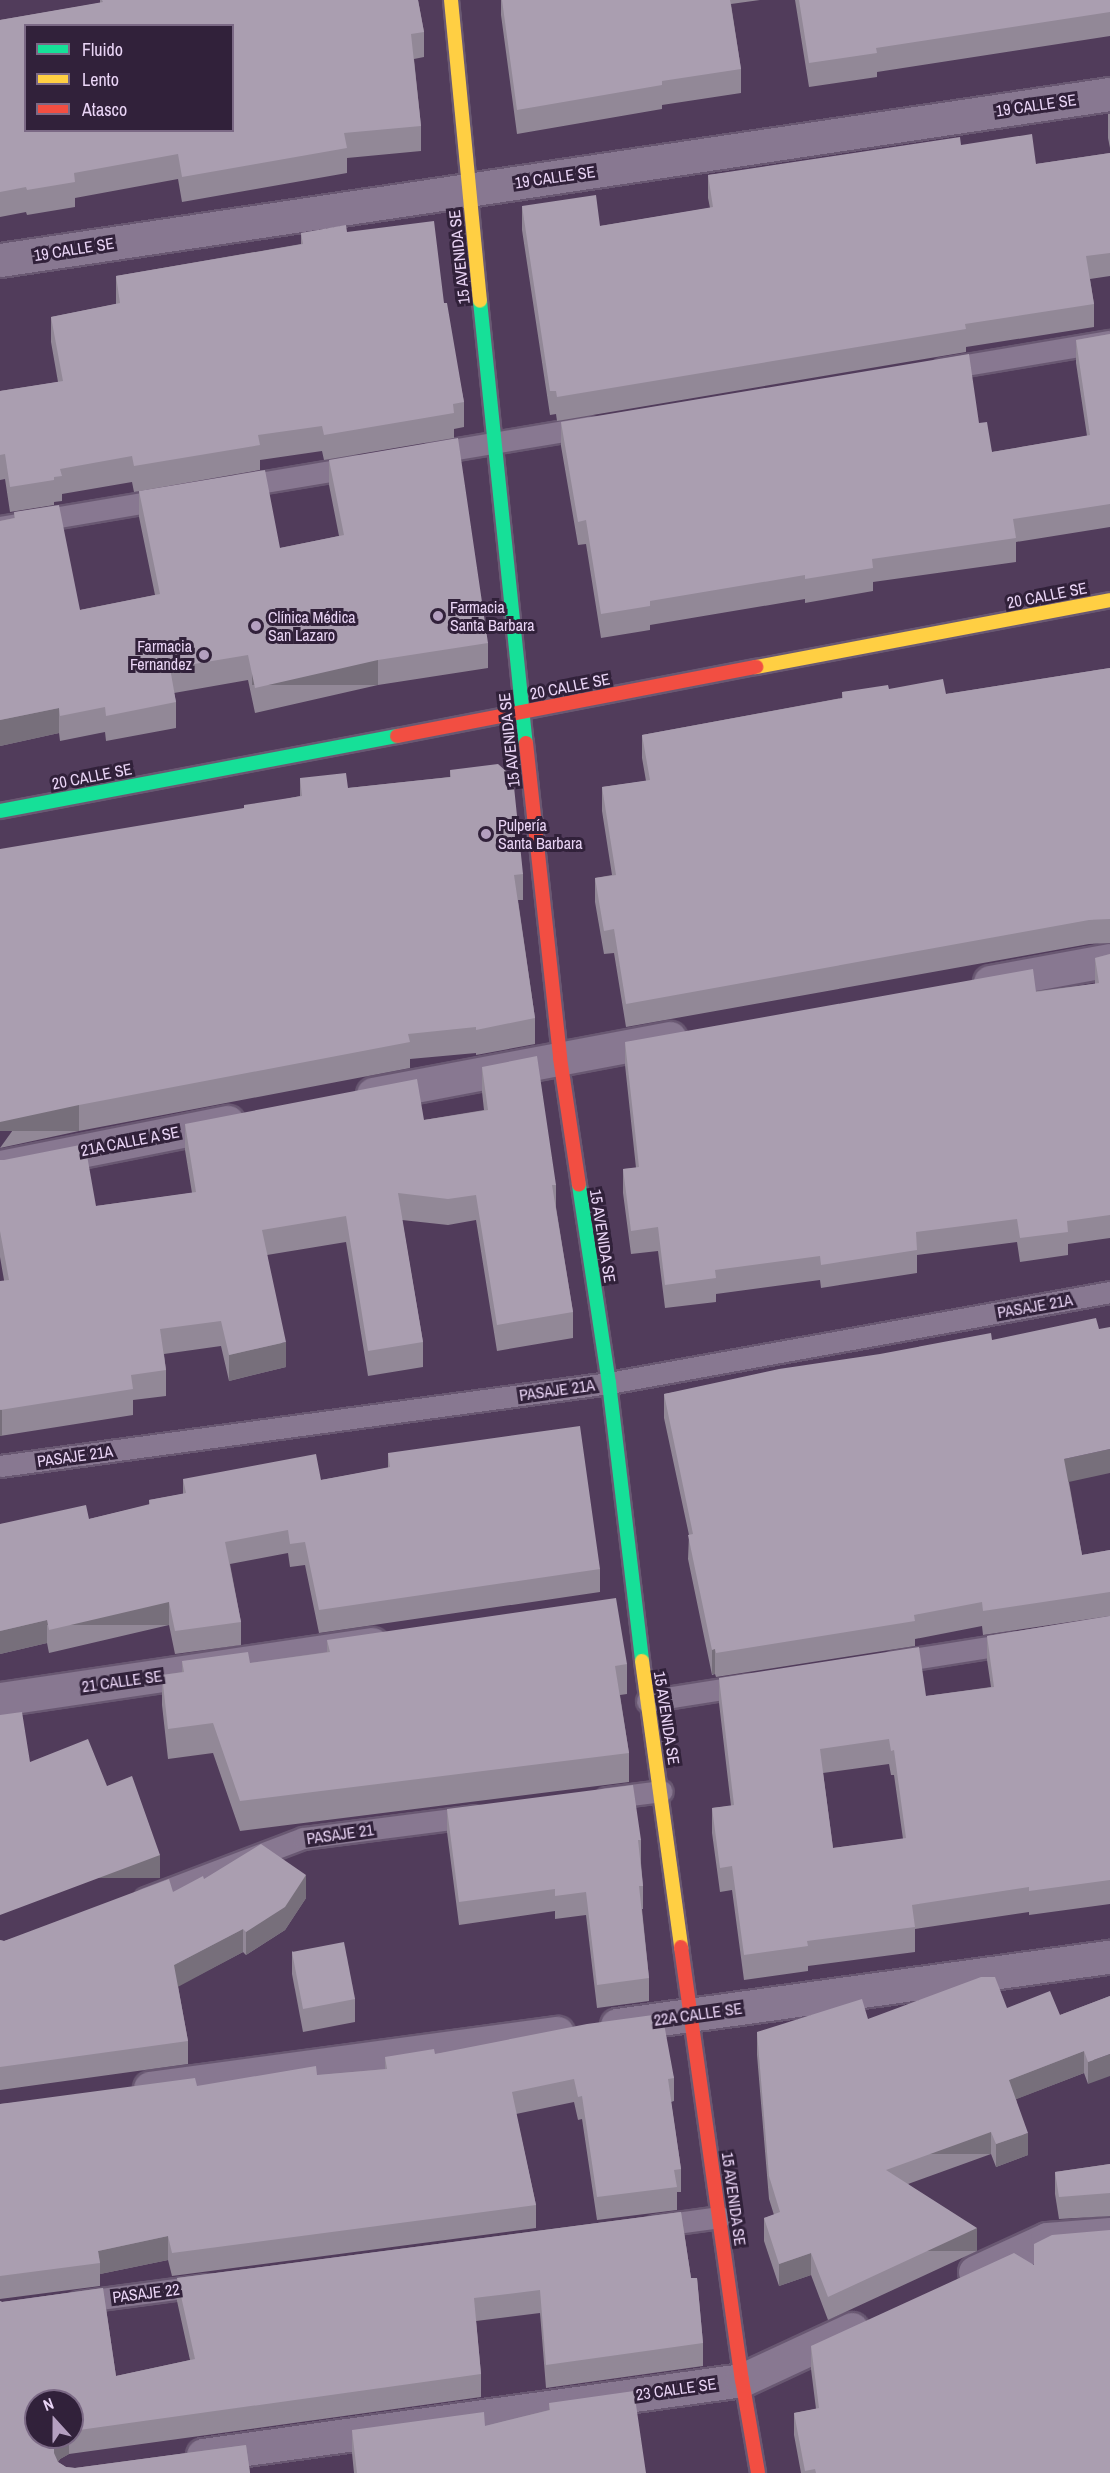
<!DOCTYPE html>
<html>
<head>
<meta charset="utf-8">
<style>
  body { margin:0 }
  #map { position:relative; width:1110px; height:2473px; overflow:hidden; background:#513c5b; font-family:"Archivo Narrow",sans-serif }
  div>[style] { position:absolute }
  .roads { filter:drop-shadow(2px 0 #695872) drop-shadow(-2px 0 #695872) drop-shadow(0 2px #695872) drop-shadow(0 -2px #695872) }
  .lane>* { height:21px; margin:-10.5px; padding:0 10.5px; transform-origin:10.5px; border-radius:10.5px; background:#887891 }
  .street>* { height:33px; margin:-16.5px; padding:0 16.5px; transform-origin:16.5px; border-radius:16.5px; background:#887891 }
  .fast>* { height:14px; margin:-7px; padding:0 7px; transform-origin:7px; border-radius:7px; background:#16e098 }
  .slow>* { height:14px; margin:-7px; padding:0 7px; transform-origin:7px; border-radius:7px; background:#ffcf43 }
  .jam>* { height:14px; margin:-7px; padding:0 7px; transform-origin:7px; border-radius:7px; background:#f24e42 }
  .wall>* { inset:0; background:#928897 }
  .shaded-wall>* { inset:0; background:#776f7b; transform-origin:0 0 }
  .building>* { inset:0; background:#aa9eb0; transform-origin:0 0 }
  .dots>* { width:16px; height:16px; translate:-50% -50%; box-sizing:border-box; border:3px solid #31213a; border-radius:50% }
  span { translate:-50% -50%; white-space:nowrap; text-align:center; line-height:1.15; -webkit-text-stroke:6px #31213a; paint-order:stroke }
  .street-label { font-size:16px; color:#ead5f6 }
  .poi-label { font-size:16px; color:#ead5f6 }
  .left { translate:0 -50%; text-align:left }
  .right { translate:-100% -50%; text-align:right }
  .legend { position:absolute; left:24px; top:24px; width:210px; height:108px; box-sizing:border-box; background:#31213a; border:2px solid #7b6985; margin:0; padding:8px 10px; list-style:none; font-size:18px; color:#ead5f6 }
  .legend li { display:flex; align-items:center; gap:12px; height:30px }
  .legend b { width:30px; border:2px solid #7b6985 }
  .north { position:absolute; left:24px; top:2389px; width:60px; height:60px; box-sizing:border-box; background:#31213a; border:2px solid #7b6985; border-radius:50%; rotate:339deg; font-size:16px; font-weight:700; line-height:24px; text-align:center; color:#ead5f6 }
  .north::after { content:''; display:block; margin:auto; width:21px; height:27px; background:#b49fc0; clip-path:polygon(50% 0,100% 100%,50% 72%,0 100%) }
</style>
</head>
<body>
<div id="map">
  <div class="roads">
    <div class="lane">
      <i style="left:942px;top:369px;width:170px;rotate:-9.5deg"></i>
      <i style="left:433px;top:453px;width:158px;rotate:-9.5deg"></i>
      <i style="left:241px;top:486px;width:116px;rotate:-9.5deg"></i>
      <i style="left:0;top:527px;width:168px;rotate:-9.6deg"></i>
      <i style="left:0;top:1466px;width:615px;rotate:-7.76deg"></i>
      <i style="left:609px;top:1383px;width:509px;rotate:-10.29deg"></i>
      <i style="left:894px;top:1662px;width:121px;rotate:-9deg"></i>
      <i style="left:647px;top:1701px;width:102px;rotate:-9deg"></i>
      <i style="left:606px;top:1798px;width:56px;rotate:-7.1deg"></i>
      <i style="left:145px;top:1898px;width:169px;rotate:-20.8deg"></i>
      <i style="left:303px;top:1838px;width:172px;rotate:-7.3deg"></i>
      <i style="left:655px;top:2226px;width:66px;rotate:-7.9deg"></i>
      <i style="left:78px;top:2302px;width:128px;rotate:-7.6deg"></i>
    </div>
    <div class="street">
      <i style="left:0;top:260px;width:1122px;rotate:-8.51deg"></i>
      <i style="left:990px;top:982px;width:122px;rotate:-10.4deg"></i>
      <i style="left:373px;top:1094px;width:302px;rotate:-10.7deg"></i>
      <i style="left:0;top:1167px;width:232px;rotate:-11.2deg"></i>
      <i style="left:0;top:1699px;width:376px;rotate:-8.4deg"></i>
      <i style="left:617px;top:2025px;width:498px;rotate:-7.9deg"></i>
      <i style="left:150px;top:2088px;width:411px;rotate:-7.7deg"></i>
      <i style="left:975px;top:2272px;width:79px;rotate:-24.6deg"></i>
      <i style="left:1047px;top:2239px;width:63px;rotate:-4.5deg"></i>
      <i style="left:203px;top:2455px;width:544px;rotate:-7.92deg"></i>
      <i style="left:742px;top:2380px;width:121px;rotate:-24.9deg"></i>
    </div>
    <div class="fast">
      <i style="left:480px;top:301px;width:444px;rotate:84.1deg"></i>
      <i style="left:0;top:811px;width:404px;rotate:-10.7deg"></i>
      <i style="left:579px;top:1185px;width:200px;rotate:81.4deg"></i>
      <i style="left:609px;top:1383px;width:280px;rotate:83.2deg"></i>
    </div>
    <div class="slow">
      <i style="left:451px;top:0;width:302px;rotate:84.5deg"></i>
      <i style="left:756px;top:667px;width:360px;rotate:-10.7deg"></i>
      <i style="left:642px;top:1661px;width:289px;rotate:82.2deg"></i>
    </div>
    <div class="jam">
      <i style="left:397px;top:736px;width:366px;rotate:-10.9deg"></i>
      <i style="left:526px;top:743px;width:317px;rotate:83.8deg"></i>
      <i style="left:560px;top:1058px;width:128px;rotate:81.5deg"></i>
      <i style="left:681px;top:1947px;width:437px;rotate:82deg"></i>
      <i style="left:742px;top:2380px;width:94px;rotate:80.2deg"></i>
    </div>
  </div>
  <div class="wall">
    <i style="clip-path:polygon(100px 0,418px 0,424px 32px,424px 57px,414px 59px,421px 126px,421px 151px,347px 158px,347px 173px,182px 202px,178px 179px,75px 198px,75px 207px,27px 215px,26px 212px,0 217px,0 20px,100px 3px)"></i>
    <i style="clip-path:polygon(501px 0,760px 0,731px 4px,741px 69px,741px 93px,662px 105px,662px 109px,517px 134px,501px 15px)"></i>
    <i style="clip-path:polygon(795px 0,1110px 0,1110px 36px,877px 72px,877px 77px,809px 87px)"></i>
    <i style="clip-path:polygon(1108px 114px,1110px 114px,1110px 148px,1108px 138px)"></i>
    <i style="clip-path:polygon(961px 145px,1036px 164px,1110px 153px,1110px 276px,1090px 279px,1094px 304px,1094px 327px,966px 347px,966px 352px,557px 421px,556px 414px,550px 415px,522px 230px,522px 206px,600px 226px,710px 208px,708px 198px,708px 175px)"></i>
    <i style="clip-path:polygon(347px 232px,444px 303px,464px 402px,464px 427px,454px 429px,454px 438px,324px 460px,322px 451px,260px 460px,260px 470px,134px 492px,132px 482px,62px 494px,62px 501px,54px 502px,54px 505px,10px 512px,5px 479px,0 480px,0 391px,58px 382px,51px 342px,51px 317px,116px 304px,116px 276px,301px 244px,301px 233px)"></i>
    <i style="clip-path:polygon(1110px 334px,1110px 527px,1016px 542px,1016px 562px,873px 582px,873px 591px,805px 603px,805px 599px,650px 625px,650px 630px,601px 638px,586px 544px,578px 545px,561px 446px,561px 422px,979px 423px,992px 452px,1087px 436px,1076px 363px,1076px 340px)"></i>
    <i style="clip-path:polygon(329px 460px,488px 643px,488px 668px,378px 685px,255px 713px,248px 680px,174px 693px,176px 702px,176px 728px,106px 741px,105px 732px,60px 741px,59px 733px,0 746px,0 521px,14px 518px,14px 512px,80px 610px,155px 595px,139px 517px,139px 491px,280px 548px,339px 536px,329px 485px)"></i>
    <i style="clip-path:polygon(1110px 668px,1110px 943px,1089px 944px,626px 1027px,614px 953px,604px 954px,595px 902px,595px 878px,612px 875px,602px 811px,602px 787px,646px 781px,642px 758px,642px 735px,842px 698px,842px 692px,889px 689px,946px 694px)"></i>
    <i style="clip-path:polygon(450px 770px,523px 874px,523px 900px,518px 900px,535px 1018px,535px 1044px,476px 1055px,476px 1053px,410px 1059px,410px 1068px,79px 1131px,0 1148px,244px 808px,300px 796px,300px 778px,348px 788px,450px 777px)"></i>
    <i style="clip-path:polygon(1110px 954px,1110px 1238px,1068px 1244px,1068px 1255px,1020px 1262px,1017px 1242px,917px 1255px,917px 1273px,821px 1288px,820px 1280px,716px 1294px,716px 1302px,665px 1308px,658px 1251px,631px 1254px,623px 1193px,623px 1169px,636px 1168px,625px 1065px,625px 1042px,1095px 984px,1095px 958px)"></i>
    <i style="clip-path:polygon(482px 1067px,556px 1185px,556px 1207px,573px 1312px,573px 1338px,497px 1351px,476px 1220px,448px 1225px,402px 1220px,423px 1342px,423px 1367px,368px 1376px,346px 1242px,267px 1255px,286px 1367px,229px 1381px,221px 1346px,164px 1354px,166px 1370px,166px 1396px,133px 1400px,133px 1415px,0 1436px,4px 1280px,0 1257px,0 1160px,96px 1206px,192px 1193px,185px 1150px,185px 1124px,424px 1120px,484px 1110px,482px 1092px)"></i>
    <i style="clip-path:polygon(992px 1340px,1069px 1482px,1082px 1555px,1110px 1550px,1110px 1616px,983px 1635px,982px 1626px,915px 1639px,915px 1646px,716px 1677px,715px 1674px,712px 1675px,688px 1559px,689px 1535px,664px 1418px,664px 1394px)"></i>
    <i style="clip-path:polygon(388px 1453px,600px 1569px,600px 1592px,319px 1633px,305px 1565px,290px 1567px,288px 1553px,230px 1564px,241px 1622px,241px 1645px,175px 1654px,169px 1625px,49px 1653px,47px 1643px,0 1654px,0 1524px,89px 1519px,149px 1505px,149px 1500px,183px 1494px,183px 1479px,321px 1480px,388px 1468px)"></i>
    <i style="clip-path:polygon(evenodd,1110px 1616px,1110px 1904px,1029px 1915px,1029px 1912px,915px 1929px,915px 1952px,808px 1966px,808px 1971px,744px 1980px,732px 1890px,720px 1892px,712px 1833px,712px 1808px,731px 1806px,719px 1703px,719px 1678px,926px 1696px,991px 1687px,987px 1660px,987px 1636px,1110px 1616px,889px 1764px,891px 1775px,894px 1775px,903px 1839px,833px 1848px,823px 1773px,889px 1764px)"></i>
    <i style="clip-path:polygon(327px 1640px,627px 1664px,627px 1694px,620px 1695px,629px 1753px,629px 1782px,240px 1831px,213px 1753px,168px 1759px,162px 1705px,162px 1675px,182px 1672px,182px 1661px,250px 1663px,327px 1652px)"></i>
    <i style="clip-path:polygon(447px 1809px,641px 1840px,641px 1863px,643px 1886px,643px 1909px,642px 1909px,649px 1978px,649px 2001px,597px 2008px,586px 1915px,555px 1919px,555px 1911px,459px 1925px,447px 1832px)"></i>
    <i style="clip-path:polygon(204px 1879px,306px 1898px,285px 1930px,246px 1955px,243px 1952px,178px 1986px,188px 2041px,188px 2064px,0 2090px,0 1940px,4px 1941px,173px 1892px)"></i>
    <i style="clip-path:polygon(292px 1951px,355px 1999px,355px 2022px,303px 2032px,292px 1974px)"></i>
    <i style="clip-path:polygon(1110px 1996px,1088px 2084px,1084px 2073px,1016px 2099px,1028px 2155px,996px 2167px,991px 2154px,908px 2184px,977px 2251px,828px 2320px,811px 2275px,779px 2286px,764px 2241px,764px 2218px,774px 2215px,769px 2199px,757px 2055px,757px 2032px,868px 2019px,1007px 2008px,1060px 2015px)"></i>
    <i style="clip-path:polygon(653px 2020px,674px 2078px,674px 2101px,671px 2102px,681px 2169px,681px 2192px,677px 2192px,677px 2210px,597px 2220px,582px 2119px,578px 2120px,574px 2102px,516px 2114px,536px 2205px,536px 2228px,172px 2276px,168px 2260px,100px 2274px,100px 2286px,0 2299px,0 2104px,385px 2069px,385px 2057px,435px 2054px)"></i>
    <i style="clip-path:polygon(1110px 2164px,1110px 2216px,1059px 2219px,1055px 2194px,1055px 2172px)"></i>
    <i style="clip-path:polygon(evenodd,681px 2212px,691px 2278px,697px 2278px,703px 2343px,703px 2366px,546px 2388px,540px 2313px,476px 2321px,481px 2374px,481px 2397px,69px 2454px,60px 2459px,58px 2462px,66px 2467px,75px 2468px,246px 2445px,250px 2473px,0 2473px,0 2301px,2px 2302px,103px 2288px,116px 2376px,190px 2360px,177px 2301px,177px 2278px,681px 2212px,36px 2401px,72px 2401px,72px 2437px,36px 2437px,36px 2401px)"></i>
    <i style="clip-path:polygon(1034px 2265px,1110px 2473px,801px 2473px,794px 2435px,794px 2413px,816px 2409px,811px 2369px,811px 2346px)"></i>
    <i style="clip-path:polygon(549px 2403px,646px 2473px,354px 2473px,352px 2453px,352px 2430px,485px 2426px,549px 2410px)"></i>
  </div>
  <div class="shaded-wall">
    <i style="left:378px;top:660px;width:25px;height:126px;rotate:90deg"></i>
    <i style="clip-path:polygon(59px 708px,59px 733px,0 746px,0 720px)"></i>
    <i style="left:79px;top:1105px;width:26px;height:81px;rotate:90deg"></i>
    <i style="clip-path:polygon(286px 1342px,286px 1367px,229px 1381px,229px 1355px)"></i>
    <i style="left:0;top:1410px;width:2px;height:26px"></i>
    <i style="clip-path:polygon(1110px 1449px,1110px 1473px,1064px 1483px,1064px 1459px)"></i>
    <i style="left:169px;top:1602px;width:23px;height:123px;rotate:90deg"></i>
    <i style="clip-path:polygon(47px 1620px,47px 1643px,0 1654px,0 1631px)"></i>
    <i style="left:715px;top:1649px;width:25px;height:3px;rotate:90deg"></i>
    <i style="left:160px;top:1855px;width:23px;height:171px;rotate:90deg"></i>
    <i style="clip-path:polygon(306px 1875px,306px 1898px,285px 1930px,246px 1955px,246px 1932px)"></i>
    <i style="clip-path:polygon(243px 1929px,243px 1952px,174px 1989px,174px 1965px)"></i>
    <i style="clip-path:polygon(1084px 2051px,1084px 2073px,1009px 2102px,1009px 2080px)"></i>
    <i style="clip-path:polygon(1110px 2054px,1110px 2076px,1088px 2084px,1088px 2062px)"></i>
    <i style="left:991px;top:2132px;width:22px;height:112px;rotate:90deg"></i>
    <i style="clip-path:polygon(1028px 2133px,1028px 2155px,996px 2167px,996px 2144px)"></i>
    <i style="left:977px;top:2228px;width:23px;height:164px;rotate:90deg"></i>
    <i style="clip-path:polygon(168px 2236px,168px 2260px,100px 2274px,100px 2263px,98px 2251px)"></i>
    <i style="clip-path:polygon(811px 2253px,811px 2275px,779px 2286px,779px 2264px)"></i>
    <i style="clip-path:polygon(59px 2437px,69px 2437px,69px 2454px,60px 2459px,54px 2467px,54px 2443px)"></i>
  </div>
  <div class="building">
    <i style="clip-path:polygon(evenodd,102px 0,418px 0,424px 32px,411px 34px,421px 126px,344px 133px,347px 148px,182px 177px,178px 154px,74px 173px,75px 182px,27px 190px,26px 187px,0 192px,0 20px,103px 2px,102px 0,26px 26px,232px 26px,232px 130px,26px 130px,26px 26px)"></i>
    <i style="clip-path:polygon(502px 0,730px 0,741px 69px,662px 81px,662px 85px,517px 110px)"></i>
    <i style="clip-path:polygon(799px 0,1110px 0,1110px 12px,876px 48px,877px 53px,809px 63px)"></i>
    <i style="clip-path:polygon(1032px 134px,1036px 164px,1110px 153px,1110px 253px,1086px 256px,1094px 304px,965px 324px,966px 329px,557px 397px,556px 391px,550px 391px,522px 206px,596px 195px,600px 226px,713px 207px,708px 175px,960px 137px,961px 145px)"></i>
    <i style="clip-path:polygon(434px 221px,444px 303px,447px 303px,464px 402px,453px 404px,454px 413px,324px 435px,322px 426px,258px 435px,260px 445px,134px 466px,132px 456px,60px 469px,62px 476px,54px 477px,54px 480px,10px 487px,5px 454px,0 455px,0 391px,63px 381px,51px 317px,120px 303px,116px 276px,303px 244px,301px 233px,346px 225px,347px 232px)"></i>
    <i style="clip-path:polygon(1110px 334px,1110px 504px,1013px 519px,1016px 538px,872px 559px,873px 568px,805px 579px,805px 575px,650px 601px,650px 606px,601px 614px,586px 520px,578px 522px,561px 422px,969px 354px,979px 423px,987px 422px,992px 452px,1090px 435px,1076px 340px)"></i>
    <i style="clip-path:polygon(458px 438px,488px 643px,378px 660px,255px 688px,248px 655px,170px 668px,176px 702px,106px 716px,105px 707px,60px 716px,59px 708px,0 720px,0 521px,15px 518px,14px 512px,59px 505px,80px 610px,160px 594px,139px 491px,265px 470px,280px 548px,344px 535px,329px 460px)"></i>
    <i style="clip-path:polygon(1110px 668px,1110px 919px,1089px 920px,626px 1004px,614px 929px,604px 931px,595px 878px,616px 875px,602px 787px,650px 780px,642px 735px,843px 698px,842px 692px,888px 685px,889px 689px,943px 679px,946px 694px)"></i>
    <i style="clip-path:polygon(498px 764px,513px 777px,523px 874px,514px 875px,535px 1018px,476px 1030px,476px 1027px,408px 1034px,410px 1042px,79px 1105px,0 1122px,0 849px,244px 808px,244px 805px,302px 796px,300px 778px,346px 773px,348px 788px,451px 777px,450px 770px)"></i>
    <i style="clip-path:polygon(1110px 954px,1110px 1215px,1067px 1221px,1068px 1232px,1020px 1238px,1017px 1219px,916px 1232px,917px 1250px,821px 1265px,820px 1256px,715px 1270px,716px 1278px,665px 1285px,658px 1227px,631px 1231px,623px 1169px,639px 1167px,625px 1042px,1033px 969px,1036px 992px,1099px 983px,1095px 958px)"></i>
    <i style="clip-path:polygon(537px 1056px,556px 1185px,552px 1185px,573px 1312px,497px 1325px,476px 1195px,448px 1199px,398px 1193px,423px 1342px,368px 1351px,346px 1216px,262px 1230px,286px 1342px,229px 1355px,221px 1321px,160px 1329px,166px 1370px,131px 1375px,133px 1389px,0 1410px,0 1281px,9px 1280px,0 1231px,0 1160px,4px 1160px,85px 1144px,96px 1206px,196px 1192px,185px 1124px,417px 1079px,424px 1120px,488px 1110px,482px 1067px)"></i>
    <i style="clip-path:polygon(1096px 1318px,1099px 1329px,1110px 1327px,1110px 1449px,1064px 1459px,1082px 1555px,1110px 1550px,1110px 1592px,983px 1611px,982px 1602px,914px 1615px,915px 1621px,716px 1653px,715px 1649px,712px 1650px,688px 1535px,693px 1534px,664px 1394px,779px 1369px,880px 1354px,991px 1333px,992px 1340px)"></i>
    <i style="clip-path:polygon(580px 1426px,600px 1569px,319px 1610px,305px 1542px,290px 1544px,288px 1530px,225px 1542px,241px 1622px,175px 1631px,169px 1602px,49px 1630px,47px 1620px,0 1631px,0 1524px,86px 1505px,89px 1519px,150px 1504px,149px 1500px,186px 1493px,183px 1479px,316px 1454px,321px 1480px,390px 1467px,388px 1453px)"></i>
    <i style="clip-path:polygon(616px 1598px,627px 1664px,615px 1666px,629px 1753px,240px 1801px,213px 1723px,168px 1729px,162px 1675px,184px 1672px,182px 1661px,248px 1652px,250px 1663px,330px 1652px,327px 1640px)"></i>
    <i style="clip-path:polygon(evenodd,1110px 1616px,1110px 1880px,1029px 1891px,1029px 1887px,912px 1905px,915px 1927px,807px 1941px,808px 1946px,744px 1955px,732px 1866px,720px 1868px,712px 1808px,734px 1805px,719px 1678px,919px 1647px,926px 1696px,994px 1687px,987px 1636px,1110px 1616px,889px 1739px,891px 1751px,894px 1750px,906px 1838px,833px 1848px,820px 1749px,889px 1739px)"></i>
    <i style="clip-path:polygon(22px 1712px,30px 1762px,88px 1739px,107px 1786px,132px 1776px,160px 1855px,0 1915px,0 1715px)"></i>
    <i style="clip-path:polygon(633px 1785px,641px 1840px,638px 1840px,643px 1886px,639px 1886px,649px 1978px,597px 1985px,586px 1892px,555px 1896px,555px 1889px,459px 1902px,447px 1809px)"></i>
    <i style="clip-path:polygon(261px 1844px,306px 1875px,285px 1907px,246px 1932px,243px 1929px,174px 1965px,188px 2041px,0 2067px,0 1940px,4px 1941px,169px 1879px,173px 1892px,203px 1876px,204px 1879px)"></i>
    <i style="left:344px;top:1942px;width:58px;height:53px;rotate:79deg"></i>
    <i style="clip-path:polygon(981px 1977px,995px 1977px,1007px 2008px,1050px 1991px,1060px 2015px,1110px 1996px,1110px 2054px,1088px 2062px,1084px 2051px,1009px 2080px,1028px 2133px,996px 2144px,991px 2132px,886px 2170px,977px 2228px,828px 2297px,811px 2253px,779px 2264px,764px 2218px,780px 2212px,769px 2176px,757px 2032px,862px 1999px,868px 2019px)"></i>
    <i style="clip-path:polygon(653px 2015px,653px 2020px,663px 2018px,674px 2078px,668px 2079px,681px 2169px,674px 2170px,677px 2187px,597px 2197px,582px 2096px,578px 2097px,574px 2079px,512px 2092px,536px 2205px,172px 2253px,168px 2236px,98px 2251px,100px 2263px,0 2276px,0 2104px,195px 2078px,197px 2086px,316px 2066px,317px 2075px,387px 2069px,385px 2057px,434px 2049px,435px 2054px,587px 2024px)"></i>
    <i style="clip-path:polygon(1110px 2164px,1110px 2193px,1059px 2197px,1055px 2172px)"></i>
    <i style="clip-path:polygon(681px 2212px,691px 2278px,697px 2278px,703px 2343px,546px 2365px,540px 2290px,474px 2298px,481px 2374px,72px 2431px,72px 2401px,36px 2401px,36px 2437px,59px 2437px,54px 2443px,54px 2453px,58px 2462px,66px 2467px,75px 2468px,246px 2445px,250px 2473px,0 2473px,0 2301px,2px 2302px,103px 2288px,116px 2376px,195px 2359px,177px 2278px)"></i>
    <i style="clip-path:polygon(1110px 2230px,1110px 2473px,816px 2473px,815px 2469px,805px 2471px,794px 2413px,819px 2408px,811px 2346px,1014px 2253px,1034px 2265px,1034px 2244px,1052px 2235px)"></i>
    <i style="clip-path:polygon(634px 2391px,646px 2473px,357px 2473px,352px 2430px,484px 2412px,485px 2426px,550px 2410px,549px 2403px)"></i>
  </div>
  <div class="dots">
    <i style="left:438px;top:616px;background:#b49fc0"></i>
    <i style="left:256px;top:626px;background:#b49fc0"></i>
    <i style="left:204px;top:655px;background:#b49fc0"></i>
    <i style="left:486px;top:834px;background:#b49fc0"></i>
  </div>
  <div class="street-label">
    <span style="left:1036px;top:105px;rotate:-8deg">19 CALLE SE</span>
    <span style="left:555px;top:177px;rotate:-8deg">19 CALLE SE</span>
    <span style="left:74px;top:249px;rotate:-9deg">19 CALLE SE</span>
    <span style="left:459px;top:257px;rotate:-96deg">15 AVENIDA SE</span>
    <span style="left:1047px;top:595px;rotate:-11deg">20 CALLE SE</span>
    <span style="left:570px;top:686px;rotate:-11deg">20 CALLE SE</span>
    <span style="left:509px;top:740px;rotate:-96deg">15 AVENIDA SE</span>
    <span style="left:92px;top:776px;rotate:-11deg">20 CALLE SE</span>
    <span style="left:130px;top:1141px;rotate:-11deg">21A CALLE A SE</span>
    <span style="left:603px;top:1236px;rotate:81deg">15 AVENIDA SE</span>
    <span style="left:1035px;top:1306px;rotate:-10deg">PASAJE 21A</span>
    <span style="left:557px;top:1390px;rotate:-8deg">PASAJE 21A</span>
    <span style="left:75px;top:1456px;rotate:-8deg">PASAJE 21A</span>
    <span style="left:122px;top:1681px;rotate:-8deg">21 CALLE SE</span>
    <span style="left:667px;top:1718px;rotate:81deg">15 AVENIDA SE</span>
    <span style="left:340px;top:1834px;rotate:-8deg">PASAJE 21</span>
    <span style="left:698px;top:2014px;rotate:-8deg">22A CALLE SE</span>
    <span style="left:734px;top:2199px;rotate:82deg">15 AVENIDA SE</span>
    <span style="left:146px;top:2293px;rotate:-7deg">PASAJE 22</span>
    <span style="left:676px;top:2389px;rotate:-8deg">23 CALLE SE</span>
  </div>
  <div class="poi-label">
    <span class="left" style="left:450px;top:616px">Farmacia<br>Santa Barbara</span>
    <span class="left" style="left:268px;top:626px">Clínica Médica<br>San Lazaro</span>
    <span class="right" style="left:192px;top:655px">Farmacia<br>Fernandez</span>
    <span class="left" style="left:498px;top:834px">Pulpería<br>Santa Barbara</span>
  </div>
  <ul class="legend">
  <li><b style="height:8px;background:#16e098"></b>Fluido</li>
  <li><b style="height:8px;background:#ffcf43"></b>Lento</li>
  <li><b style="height:8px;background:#f24e42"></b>Atasco</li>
  </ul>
  <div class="north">N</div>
</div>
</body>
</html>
